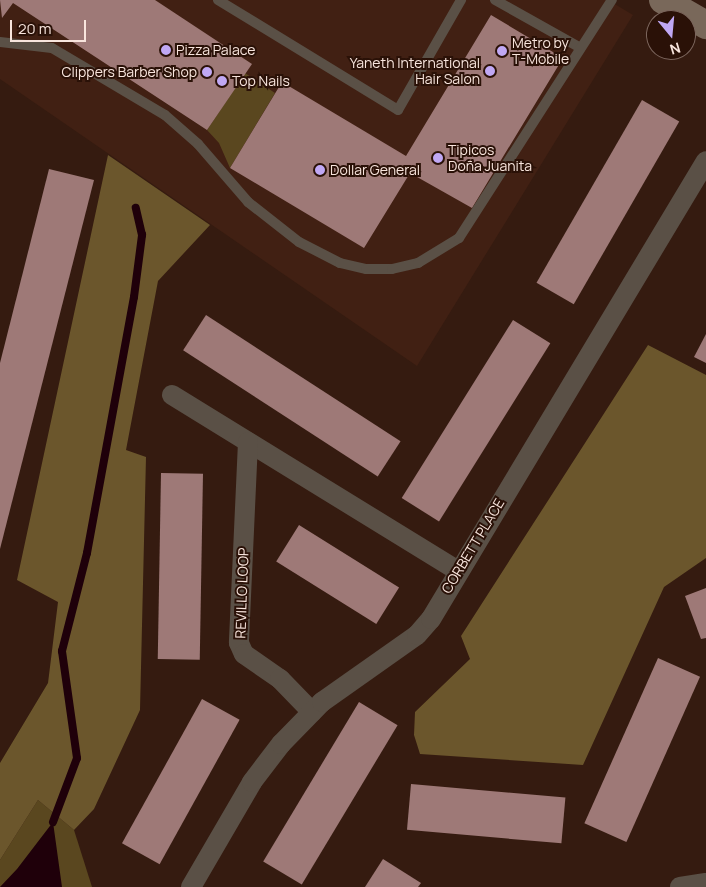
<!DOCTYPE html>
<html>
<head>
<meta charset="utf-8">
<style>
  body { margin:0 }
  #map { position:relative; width:706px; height:887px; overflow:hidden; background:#351b10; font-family:Manrope,sans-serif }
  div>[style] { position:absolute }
  .built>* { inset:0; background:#412013 }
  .green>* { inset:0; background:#5a471f }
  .forest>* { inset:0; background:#6b562c }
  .water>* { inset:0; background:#1f000a }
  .stream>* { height:8px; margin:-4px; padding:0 4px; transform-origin:4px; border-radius:4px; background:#1f000a }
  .building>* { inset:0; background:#9e7977; transform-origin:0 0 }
  .service>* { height:10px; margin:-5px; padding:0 5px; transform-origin:5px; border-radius:5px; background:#5a5046 }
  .minor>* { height:20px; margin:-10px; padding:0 10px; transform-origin:10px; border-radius:10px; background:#5a5046 }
  .secondary>* { height:28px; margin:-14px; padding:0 14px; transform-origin:14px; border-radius:14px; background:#79685a }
  .dots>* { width:14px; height:14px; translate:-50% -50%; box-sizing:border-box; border:2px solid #2a1107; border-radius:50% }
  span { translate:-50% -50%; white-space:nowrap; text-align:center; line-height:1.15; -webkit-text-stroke:4px #2a1107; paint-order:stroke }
  .poi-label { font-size:14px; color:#f8e5dd }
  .left { translate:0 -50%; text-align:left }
  .right { translate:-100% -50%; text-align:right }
  .street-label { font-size:14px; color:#f8e5dd }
  .north { position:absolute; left:646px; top:10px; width:50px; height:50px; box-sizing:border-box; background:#2a1107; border:1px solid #7c665d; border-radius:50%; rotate:163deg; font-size:14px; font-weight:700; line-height:20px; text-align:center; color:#f8e5dd }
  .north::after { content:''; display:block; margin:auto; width:18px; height:22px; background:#c0a8f4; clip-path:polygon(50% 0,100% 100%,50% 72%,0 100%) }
  .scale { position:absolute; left:10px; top:20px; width:76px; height:22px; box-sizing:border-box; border:2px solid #f8e5dd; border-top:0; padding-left:6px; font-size:15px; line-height:18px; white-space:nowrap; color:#f8e5dd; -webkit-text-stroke:4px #2a1107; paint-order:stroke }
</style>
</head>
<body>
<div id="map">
  <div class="built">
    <i style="clip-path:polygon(0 0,608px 0,633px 15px,417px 366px,0 79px)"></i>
  </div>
  <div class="green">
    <i style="clip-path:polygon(245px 73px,275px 93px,230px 168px,219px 143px,207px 130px)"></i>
    <i style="clip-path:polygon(38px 800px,74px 830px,92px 887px,0 887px,0 860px)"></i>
  </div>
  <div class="forest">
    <i style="clip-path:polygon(108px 155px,210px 225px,158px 281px,126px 450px,146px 457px,140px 710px,94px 809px,74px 830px,38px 800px,0 860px,0 763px,48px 683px,58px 602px,17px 580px)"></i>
    <i style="clip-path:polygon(648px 345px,706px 375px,706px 558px,664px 587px,583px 765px,420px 754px,414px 735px,415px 712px,470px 659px,461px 636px)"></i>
  </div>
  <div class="water">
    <i style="clip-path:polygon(53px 822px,62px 887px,0 887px,17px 869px)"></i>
  </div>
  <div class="stream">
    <i style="left:53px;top:822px;width:68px;rotate:-69.4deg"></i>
    <i style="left:77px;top:758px;width:108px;rotate:-98deg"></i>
    <i style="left:62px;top:651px;width:101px;rotate:-75.7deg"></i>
    <i style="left:87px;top:553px;width:260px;rotate:-79.6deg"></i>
    <i style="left:134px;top:297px;width:63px;rotate:-82.6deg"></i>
    <i style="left:142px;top:235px;width:28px;rotate:-103deg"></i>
  </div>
  <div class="building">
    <i style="clip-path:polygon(0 0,155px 0,252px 64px,207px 130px,13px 3px,2px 18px)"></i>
    <i style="clip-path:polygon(491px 15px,563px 58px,472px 208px,410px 173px,364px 248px,230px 168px,282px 82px,406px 156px)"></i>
    <i style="left:642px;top:100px;width:43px;height:211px;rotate:30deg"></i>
    <i style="clip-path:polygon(49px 169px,94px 180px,0 549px,0 363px)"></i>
    <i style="left:206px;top:315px;width:232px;height:42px;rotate:33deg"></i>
    <i style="left:513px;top:320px;width:44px;height:210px;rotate:32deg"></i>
    <i style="clip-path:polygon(706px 334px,706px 363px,694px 357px)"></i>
    <i style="left:161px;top:473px;width:42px;height:186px;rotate:1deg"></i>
    <i style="left:299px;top:525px;width:118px;height:43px;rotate:32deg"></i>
    <i style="clip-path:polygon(706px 588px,706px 638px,701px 639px,685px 596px)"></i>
    <i style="left:658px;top:658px;width:46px;height:181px;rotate:24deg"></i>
    <i style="left:202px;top:699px;width:43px;height:165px;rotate:29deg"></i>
    <i style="left:359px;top:702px;width:45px;height:186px;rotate:31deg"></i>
    <i style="left:411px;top:784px;width:155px;height:46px;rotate:5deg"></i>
    <i style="clip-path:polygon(383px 859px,421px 883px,418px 887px,365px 887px)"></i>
  </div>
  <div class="service">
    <i style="left:218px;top:0;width:211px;rotate:31.4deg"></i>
    <i style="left:398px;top:110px;width:127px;rotate:-60.2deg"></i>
    <i style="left:495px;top:0;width:98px;rotate:29.2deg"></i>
    <i style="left:0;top:42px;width:52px;rotate:6.6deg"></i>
    <i style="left:52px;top:48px;width:131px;rotate:30.7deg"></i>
    <i style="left:165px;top:115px;width:44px;rotate:41.3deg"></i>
    <i style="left:198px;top:144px;width:77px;rotate:49.2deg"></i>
    <i style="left:248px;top:202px;width:65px;rotate:38.1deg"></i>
    <i style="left:299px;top:242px;width:46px;rotate:27.1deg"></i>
    <i style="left:340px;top:263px;width:27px;rotate:13deg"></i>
    <i style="left:366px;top:269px;width:26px"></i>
    <i style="left:392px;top:269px;width:27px;rotate:-13deg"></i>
    <i style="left:418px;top:263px;width:48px;rotate:-31.4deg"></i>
    <i style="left:459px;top:238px;width:283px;rotate:-57.3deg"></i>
  </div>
  <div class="minor">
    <i style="left:172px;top:395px;width:336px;rotate:31.6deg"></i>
    <i style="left:248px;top:442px;width:201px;rotate:92.6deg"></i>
    <i style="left:239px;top:643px;width:12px;rotate:66deg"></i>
    <i style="left:244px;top:654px;width:44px;rotate:34.8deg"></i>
    <i style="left:280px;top:679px;width:46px;rotate:45.9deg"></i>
    <i style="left:191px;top:887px;width:121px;rotate:-59.8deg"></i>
    <i style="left:252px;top:782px;width:48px;rotate:-52.7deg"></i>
    <i style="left:281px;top:744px;width:59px;rotate:-45.7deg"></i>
    <i style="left:322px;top:702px;width:116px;rotate:-35.2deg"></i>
    <i style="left:417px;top:635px;width:21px;rotate:-49deg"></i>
    <i style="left:431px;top:619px;width:534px;rotate:-59.02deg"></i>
    <i style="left:680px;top:887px;width:26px;rotate:-9deg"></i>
  </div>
  <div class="secondary">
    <i style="left:663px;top:0;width:50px;rotate:30.2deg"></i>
  </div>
  <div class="dots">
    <i style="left:166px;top:50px;background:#c0a8f4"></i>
    <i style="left:502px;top:51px;background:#c0a8f4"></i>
    <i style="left:490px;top:71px;background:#c0a8f4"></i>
    <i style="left:207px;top:72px;background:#c0a8f4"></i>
    <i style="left:222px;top:81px;background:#c0a8f4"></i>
    <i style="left:438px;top:158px;background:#c0a8f4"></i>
    <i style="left:320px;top:170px;background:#c0a8f4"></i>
  </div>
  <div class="poi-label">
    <span class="left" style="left:512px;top:51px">Metro by<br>T-Mobile</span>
    <span class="left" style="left:176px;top:50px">Pizza Palace</span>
    <span class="right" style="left:480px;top:71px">Yaneth International<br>Hair Salon</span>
    <span class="right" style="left:197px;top:72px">Clippers Barber Shop</span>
    <span class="left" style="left:232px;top:81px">Top Nails</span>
    <span class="left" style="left:448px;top:158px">Tipicos<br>Doña Juanita</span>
    <span class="left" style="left:330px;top:170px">Dollar General</span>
  </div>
  <div class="street-label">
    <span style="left:473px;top:546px;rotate:-59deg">CORBETT PLACE</span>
    <span style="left:242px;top:593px;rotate:-88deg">REVILLO LOOP</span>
  </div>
  <div class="north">N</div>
  <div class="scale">20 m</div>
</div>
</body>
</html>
